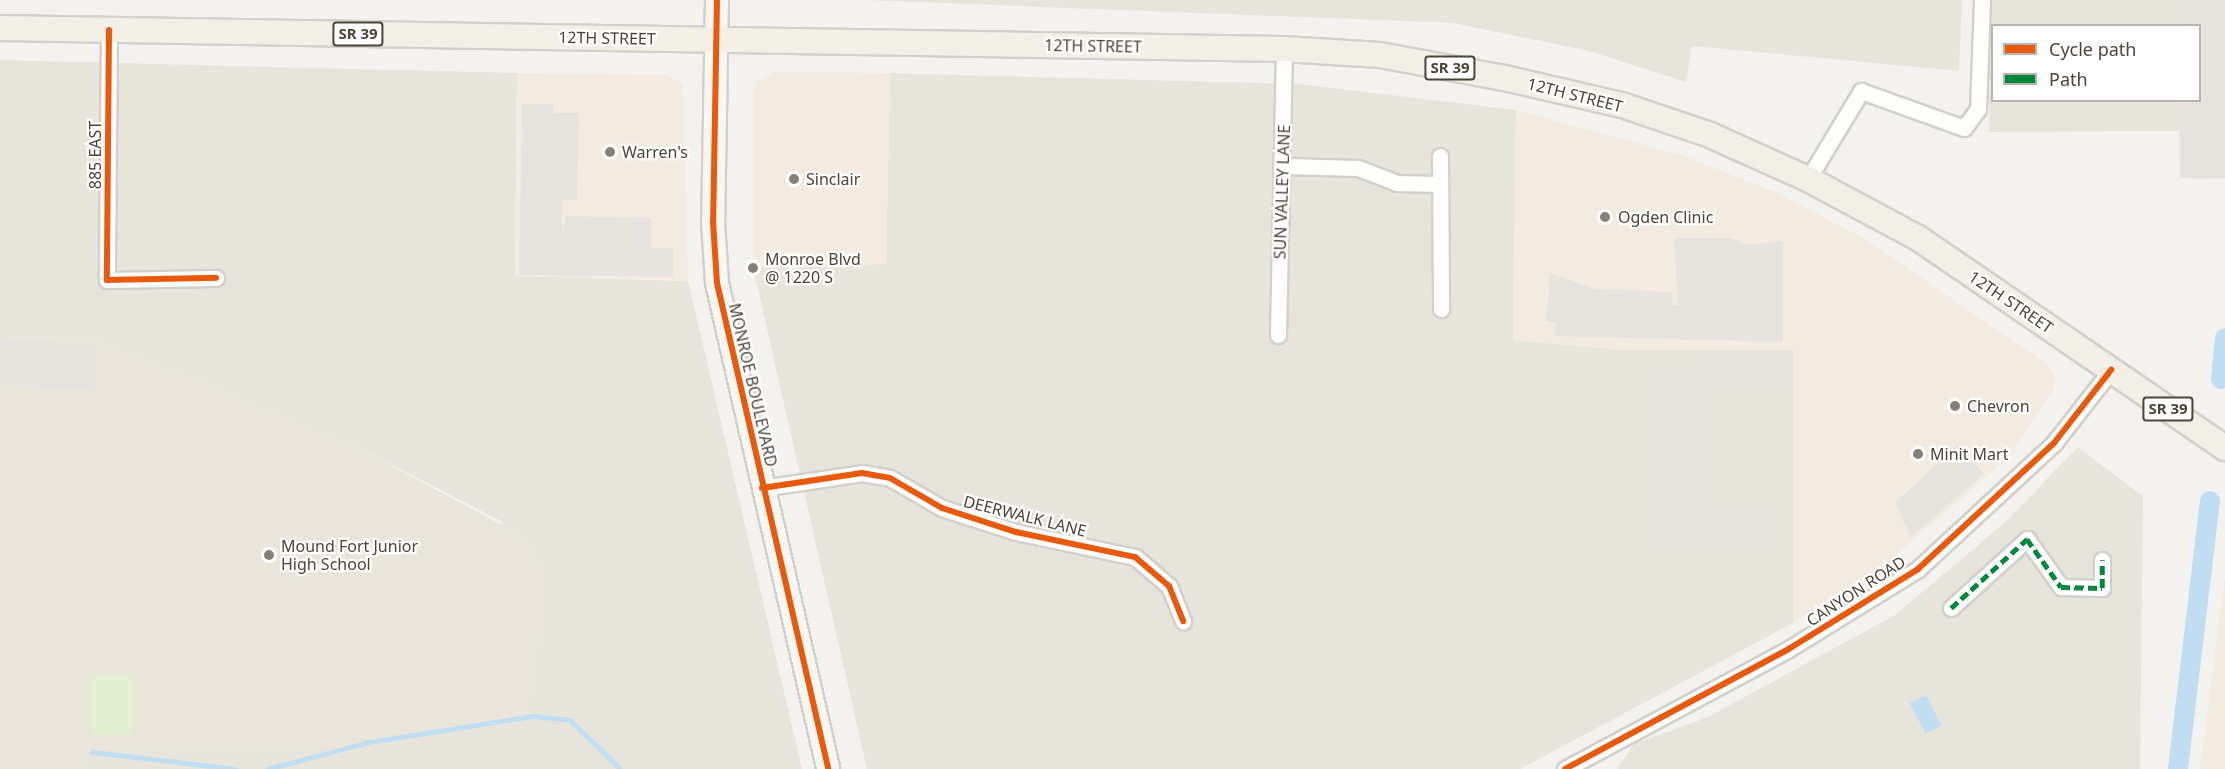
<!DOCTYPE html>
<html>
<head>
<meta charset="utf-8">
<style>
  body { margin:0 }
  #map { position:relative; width:2225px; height:769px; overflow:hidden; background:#f4f2ee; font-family:"Noto Sans",sans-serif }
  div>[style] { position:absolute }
  .residential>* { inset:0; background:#e7e4dc }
  .commercial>* { inset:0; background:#f3ebdf }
  .industrial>* { inset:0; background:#e6e2de }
  .education>* { inset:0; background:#eae5da }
  .green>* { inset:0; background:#e1eecf; transform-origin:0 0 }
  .parking>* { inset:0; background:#e6e3df; transform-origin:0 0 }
  .water>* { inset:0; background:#c0ddf1; transform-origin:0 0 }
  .stream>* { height:5px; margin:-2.5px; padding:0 2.5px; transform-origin:2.5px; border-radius:2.5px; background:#c0ddf1 }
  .canal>* { height:20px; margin:-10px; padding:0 10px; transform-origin:10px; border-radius:10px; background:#c0ddf1 }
  .roads { filter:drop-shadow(2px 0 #d2d0cb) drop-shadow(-2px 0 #d2d0cb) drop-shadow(0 2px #d2d0cb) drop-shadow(0 -2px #d2d0cb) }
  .minor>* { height:15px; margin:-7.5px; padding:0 7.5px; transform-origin:7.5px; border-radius:7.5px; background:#fdfdfc }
  .secondary>* { height:22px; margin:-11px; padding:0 11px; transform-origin:11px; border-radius:11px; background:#f7f6f1 }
  .primary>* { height:24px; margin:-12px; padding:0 12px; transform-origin:12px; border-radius:12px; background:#f2efe6 }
  .quiet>* { height:4.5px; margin-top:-2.25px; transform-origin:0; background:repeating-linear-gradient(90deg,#00873e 0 9px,transparent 0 13.5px) }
  .cycleway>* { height:6px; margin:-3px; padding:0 3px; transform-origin:3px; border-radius:3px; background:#e8590c }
  .dots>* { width:16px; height:16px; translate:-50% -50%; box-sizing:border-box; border:3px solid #fff; border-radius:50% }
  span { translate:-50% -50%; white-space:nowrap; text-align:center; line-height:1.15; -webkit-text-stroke:4.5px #fff; paint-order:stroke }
  .shield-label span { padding:2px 4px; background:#fff; border:2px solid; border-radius:4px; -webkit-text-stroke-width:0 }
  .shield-label { font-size:15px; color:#4b4439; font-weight:700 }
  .street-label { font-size:16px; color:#4b4439 }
  .poi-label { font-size:16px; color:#4b4439 }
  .left { translate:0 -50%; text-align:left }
  .legend { position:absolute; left:1991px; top:24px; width:210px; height:78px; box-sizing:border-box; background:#fff; border:2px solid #b7b4b0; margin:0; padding:8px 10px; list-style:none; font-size:18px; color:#4b4439 }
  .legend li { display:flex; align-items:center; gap:12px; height:30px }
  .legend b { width:30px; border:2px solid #b7b4b0 }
</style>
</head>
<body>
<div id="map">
  <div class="residential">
    <i style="clip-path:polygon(866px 0,1962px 0,1959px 71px,1692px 46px,1686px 82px,1589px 51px,1453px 23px)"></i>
    <i style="clip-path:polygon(1990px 0,2179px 0,2179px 25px,1992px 26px,1992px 100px,2179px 101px,2179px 131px,1989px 132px)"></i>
    <i style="clip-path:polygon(0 60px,517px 73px,515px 276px,688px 281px,802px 769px,84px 769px,84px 750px,303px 749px,399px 732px,503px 522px,359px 448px,91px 338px,0 337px)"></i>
    <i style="clip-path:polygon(890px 73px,1300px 84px,1516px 110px,1513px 340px,1623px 350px,1793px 349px,1793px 623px,1520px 769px,867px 769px,753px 267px,886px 264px)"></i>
    <i style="clip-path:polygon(2078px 447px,2143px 496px,2140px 769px,1617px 769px,1634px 744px,1708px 717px,1895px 615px,2003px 524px)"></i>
  </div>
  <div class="commercial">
    <i style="clip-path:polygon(775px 72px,890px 73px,886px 264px,753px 267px,753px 95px,758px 80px)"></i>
    <i style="clip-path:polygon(517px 73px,667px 75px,683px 84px,688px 281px,515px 276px)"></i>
    <i style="clip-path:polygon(1516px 110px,1681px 155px,1778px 193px,1863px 238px,2048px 364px,2056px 379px,2052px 393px,2010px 456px,1888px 562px,1793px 623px,1793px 350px,1623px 350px,1513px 340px)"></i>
    <i style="clip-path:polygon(2225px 575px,2225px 769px,2200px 769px)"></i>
  </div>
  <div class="industrial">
    <i style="clip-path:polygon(2179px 0,2225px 0,2225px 179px,2180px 178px,2179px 101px,2200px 100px,2200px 26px,2179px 25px)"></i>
  </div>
  <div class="education">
    <i style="clip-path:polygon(0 337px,91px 338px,185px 373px,359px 448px,531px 541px,546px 570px,545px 617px,526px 716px,303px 749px,84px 750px,84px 769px,0 769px)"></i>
  </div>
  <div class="green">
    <i style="left:91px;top:675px;width:42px;height:60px"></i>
  </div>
  <div class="parking">
    <i style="clip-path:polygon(522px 104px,553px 104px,554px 113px,579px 113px,577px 200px,562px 200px,562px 231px,566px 216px,651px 218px,651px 248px,673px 248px,673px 277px,519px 275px)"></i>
    <i style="clip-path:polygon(1674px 238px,1731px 238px,1748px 245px,1783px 241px,1783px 342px,1554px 336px,1556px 323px,1546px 321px,1550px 273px,1596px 289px,1672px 292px,1673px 305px,1678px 305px)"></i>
    <i style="left:0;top:341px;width:95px;height:45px;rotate:1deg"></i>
    <i style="clip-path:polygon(1707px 359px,1783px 359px,1783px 388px,1709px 388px,1709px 509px,1772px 509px,1772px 545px,1659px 545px,1659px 375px,1707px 375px)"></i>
    <i style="clip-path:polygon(1958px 444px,1984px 474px,1910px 538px,1896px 502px)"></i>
  </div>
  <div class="water">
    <i style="left:1926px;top:695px;width:34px;height:18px;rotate:63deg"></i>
  </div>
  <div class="stream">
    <i style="left:92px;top:752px;width:145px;rotate:6.7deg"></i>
    <i style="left:267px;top:769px;width:106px;rotate:-14.8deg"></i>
    <i style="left:369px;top:742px;width:166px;rotate:-9deg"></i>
    <i style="left:533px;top:716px;width:37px;rotate:6deg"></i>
    <i style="left:570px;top:720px;width:70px;rotate:44.4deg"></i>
  </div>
  <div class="canal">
    <i style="left:2221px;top:379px;width:41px;rotate:-84.4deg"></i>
    <i style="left:2178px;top:769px;width:270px;rotate:-83.2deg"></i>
  </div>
  <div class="roads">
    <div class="minor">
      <i style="left:109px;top:30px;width:250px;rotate:90.5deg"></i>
      <i style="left:107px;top:280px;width:109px;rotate:-1.1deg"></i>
      <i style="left:1440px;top:156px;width:153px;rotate:89.6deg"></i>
      <i style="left:1284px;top:166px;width:74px;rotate:1.5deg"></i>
      <i style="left:1358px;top:168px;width:42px;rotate:21deg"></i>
      <i style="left:1397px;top:183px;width:43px;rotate:1.3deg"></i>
      <i style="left:1808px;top:179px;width:103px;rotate:-58.9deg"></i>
      <i style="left:1861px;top:91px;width:109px;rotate:19.8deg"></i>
      <i style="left:1964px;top:128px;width:24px;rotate:-54deg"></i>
      <i style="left:1978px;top:109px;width:109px;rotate:-87.9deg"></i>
      <i style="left:1278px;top:335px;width:286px;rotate:-88.8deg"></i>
      <i style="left:762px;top:488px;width:101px;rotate:-8.5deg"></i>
      <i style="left:862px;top:473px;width:28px;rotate:10deg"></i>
      <i style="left:890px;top:478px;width:60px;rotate:30deg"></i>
      <i style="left:942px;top:508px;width:78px;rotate:18deg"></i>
      <i style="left:1016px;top:532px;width:122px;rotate:11.9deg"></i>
      <i style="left:1135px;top:557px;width:45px;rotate:40.5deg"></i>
      <i style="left:1169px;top:586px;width:38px;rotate:68deg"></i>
      <i style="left:1951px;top:608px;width:103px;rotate:-42.2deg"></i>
      <i style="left:2027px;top:539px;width:59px;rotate:54.7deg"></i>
      <i style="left:2061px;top:587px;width:41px;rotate:1.4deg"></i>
      <i style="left:2102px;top:588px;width:28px;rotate:-90deg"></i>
      <i style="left:1565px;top:769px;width:252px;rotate:-28.2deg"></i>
      <i style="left:1787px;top:650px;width:154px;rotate:-31.7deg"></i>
      <i style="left:1918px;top:569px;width:185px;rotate:-42.8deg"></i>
      <i style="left:2054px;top:443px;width:93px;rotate:-52deg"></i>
    </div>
    <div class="secondary">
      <i style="left:717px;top:0;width:222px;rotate:91deg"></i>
      <i style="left:713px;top:222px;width:61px;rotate:86.2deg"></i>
      <i style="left:717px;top:283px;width:499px;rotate:77.1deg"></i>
    </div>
    <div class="primary">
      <i style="left:0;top:28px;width:1284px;rotate:0.94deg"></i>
      <i style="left:1284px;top:49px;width:96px;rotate:3.6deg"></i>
      <i style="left:1380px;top:55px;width:131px;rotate:10.5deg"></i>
      <i style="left:1509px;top:79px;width:116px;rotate:13deg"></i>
      <i style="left:1622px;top:105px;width:93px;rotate:18.8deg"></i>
      <i style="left:1710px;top:135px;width:107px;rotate:24.2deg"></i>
      <i style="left:1808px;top:179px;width:125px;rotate:28.2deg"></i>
      <i style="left:1918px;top:238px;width:372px;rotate:34.4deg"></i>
    </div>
  </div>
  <div class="quiet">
    <i style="left:1951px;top:608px;width:103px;rotate:-42.2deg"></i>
    <i style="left:2027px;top:539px;width:59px;rotate:54.7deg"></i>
    <i style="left:2061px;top:587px;width:41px;rotate:1.4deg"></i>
    <i style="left:2102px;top:588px;width:28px;rotate:-90deg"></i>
  </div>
  <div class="cycleway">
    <i style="left:717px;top:0;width:222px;rotate:91deg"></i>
    <i style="left:713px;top:222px;width:61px;rotate:86.2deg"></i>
    <i style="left:717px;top:283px;width:499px;rotate:77.1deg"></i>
    <i style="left:109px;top:30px;width:250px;rotate:90.5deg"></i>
    <i style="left:107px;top:280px;width:109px;rotate:-1.1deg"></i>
    <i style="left:762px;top:488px;width:101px;rotate:-8.5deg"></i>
    <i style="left:862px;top:473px;width:28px;rotate:10deg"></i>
    <i style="left:890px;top:478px;width:60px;rotate:30deg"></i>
    <i style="left:942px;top:508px;width:78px;rotate:18deg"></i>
    <i style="left:1016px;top:532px;width:122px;rotate:11.9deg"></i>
    <i style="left:1135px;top:557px;width:45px;rotate:40.5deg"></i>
    <i style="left:1169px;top:586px;width:38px;rotate:68deg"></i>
    <i style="left:1565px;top:769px;width:252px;rotate:-28.2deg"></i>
    <i style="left:1787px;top:650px;width:154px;rotate:-31.7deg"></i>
    <i style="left:1918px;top:569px;width:185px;rotate:-42.8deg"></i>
    <i style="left:2054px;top:443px;width:93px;rotate:-52deg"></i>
  </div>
  <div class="dots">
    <i style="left:610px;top:152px;background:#868178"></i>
    <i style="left:794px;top:179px;background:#868178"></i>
    <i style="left:1605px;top:217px;background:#868178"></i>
    <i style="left:753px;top:268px;background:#868178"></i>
    <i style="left:1955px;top:406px;background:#868178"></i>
    <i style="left:1918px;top:454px;background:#868178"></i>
    <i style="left:269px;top:555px;background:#868178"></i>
  </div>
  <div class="shield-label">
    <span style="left:358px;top:34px">SR 39</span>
    <span style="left:1450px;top:68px">SR 39</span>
    <span style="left:2168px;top:409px">SR 39</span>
  </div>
  <div class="street-label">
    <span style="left:607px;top:38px;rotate:1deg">12TH STREET</span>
    <span style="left:1093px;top:46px;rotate:1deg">12TH STREET</span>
    <span style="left:1575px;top:95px;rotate:14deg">12TH STREET</span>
    <span style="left:95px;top:155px;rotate:-90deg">885 EAST</span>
    <span style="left:1282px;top:192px;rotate:-88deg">SUN VALLEY LANE</span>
    <span style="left:2011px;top:302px;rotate:34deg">12TH STREET</span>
    <span style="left:753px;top:385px;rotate:77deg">MONROE BOULEVARD</span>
    <span style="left:1025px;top:516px;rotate:14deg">DEERWALK LANE</span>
    <span style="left:1856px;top:591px;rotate:-33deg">CANYON ROAD</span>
  </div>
  <div class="poi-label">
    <span class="left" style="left:622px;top:152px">Warren's</span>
    <span class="left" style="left:806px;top:179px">Sinclair</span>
    <span class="left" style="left:1618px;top:217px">Ogden Clinic</span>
    <span class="left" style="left:765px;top:268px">Monroe Blvd<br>@ 1220 S</span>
    <span class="left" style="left:1967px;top:406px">Chevron</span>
    <span class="left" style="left:1930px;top:454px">Minit Mart</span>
    <span class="left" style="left:281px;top:555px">Mound Fort Junior<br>High School</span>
  </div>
  <ul class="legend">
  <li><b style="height:8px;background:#e8590c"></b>Cycle path</li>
  <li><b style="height:8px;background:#00873e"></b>Path</li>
  </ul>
</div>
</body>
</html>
